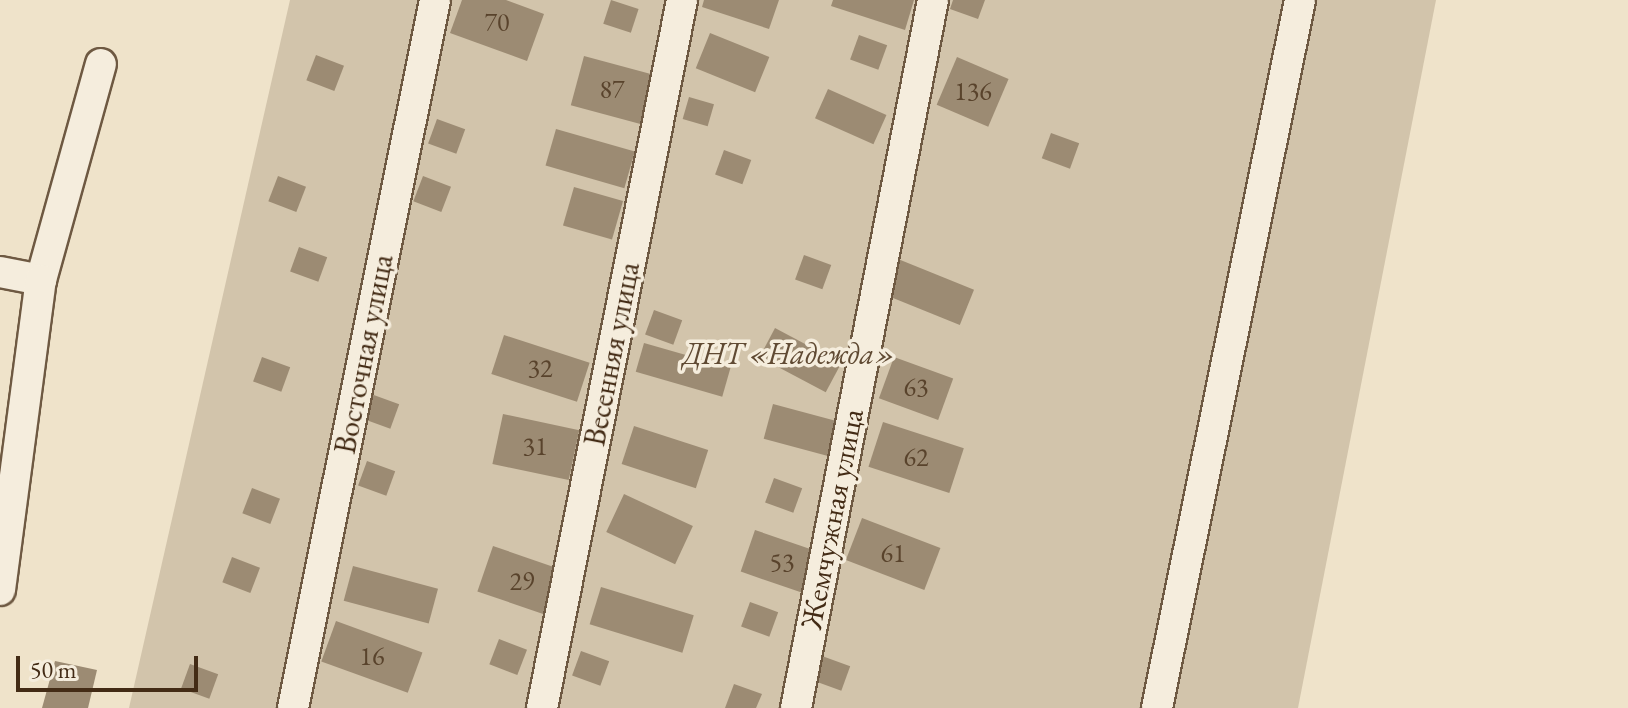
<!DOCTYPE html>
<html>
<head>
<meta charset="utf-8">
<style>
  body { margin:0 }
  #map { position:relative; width:1628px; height:708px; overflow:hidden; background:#efe3ca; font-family:"EB Garamond",serif }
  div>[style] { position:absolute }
  .green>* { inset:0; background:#d2c4ab }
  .building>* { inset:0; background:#9c8b73; transform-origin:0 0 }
  .roads { filter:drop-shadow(2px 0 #6e5942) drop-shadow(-2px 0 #6e5942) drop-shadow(0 2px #6e5942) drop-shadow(0 -2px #6e5942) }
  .minor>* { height:30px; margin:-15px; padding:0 15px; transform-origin:15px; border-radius:15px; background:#f5eddd }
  span { translate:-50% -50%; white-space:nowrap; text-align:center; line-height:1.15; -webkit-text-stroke:7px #f5eddd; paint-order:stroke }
  .number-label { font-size:26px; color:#59432c }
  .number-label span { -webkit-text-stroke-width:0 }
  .street-label { font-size:30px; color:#432b15 }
  .park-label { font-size:30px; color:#604a33; font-style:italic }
  .scale { position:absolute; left:16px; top:656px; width:182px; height:36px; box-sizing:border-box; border:4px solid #432b15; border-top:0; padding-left:10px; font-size:24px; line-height:28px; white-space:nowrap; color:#432b15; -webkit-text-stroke:6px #f5eddd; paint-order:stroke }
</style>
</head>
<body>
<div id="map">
  <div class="green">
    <i style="clip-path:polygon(290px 0,1436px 0,1298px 708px,129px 708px)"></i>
  </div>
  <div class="building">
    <i style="clip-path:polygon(462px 0,506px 0,544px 14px,527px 61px,450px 33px)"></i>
    <i style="left:611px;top:0;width:29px;height:25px;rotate:18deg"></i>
    <i style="clip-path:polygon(704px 0,779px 0,769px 29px,702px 7px)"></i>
    <i style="clip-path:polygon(833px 0,914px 0,905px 30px,831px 6px)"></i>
    <i style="clip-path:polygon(953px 0,985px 0,978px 19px,950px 9px)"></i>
    <i style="left:710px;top:33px;width:64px;height:38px;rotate:22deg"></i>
    <i style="left:859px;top:35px;width:30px;height:26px;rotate:20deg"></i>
    <i style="left:316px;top:55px;width:30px;height:27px;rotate:21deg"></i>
    <i style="left:584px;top:56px;width:73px;height:51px;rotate:15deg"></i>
    <i style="left:957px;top:57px;width:56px;height:52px;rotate:23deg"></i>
    <i style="left:828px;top:89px;width:64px;height:32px;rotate:24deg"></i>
    <i style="left:689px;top:97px;width:26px;height:23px;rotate:16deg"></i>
    <i style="left:437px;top:119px;width:30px;height:26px;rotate:20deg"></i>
    <i style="left:556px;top:129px;width:82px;height:38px;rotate:16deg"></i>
    <i style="left:1051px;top:133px;width:30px;height:27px;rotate:20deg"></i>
    <i style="left:724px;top:150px;width:29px;height:26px;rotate:20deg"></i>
    <i style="left:278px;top:176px;width:30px;height:27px;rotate:21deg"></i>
    <i style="left:423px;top:176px;width:30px;height:27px;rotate:21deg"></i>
    <i style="left:574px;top:187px;width:51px;height:40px;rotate:16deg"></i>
    <i style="left:299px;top:247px;width:30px;height:26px;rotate:20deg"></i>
    <i style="left:804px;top:255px;width:29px;height:26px;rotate:20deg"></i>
    <i style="left:898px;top:259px;width:82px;height:38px;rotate:22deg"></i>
    <i style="left:654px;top:310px;width:30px;height:26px;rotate:20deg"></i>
    <i style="left:775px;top:328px;width:75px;height:33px;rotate:28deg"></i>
    <i style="left:504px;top:335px;width:90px;height:41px;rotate:18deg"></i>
    <i style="left:644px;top:343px;width:90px;height:30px;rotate:16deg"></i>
    <i style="left:262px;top:357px;width:30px;height:26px;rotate:20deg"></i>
    <i style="left:894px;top:357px;width:63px;height:44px;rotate:20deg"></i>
    <i style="left:371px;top:394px;width:30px;height:26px;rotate:20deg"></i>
    <i style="left:773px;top:404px;width:80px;height:36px;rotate:15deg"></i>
    <i style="left:503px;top:414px;width:78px;height:51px;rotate:12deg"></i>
    <i style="left:883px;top:422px;width:85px;height:47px;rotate:18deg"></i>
    <i style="left:634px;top:426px;width:78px;height:40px;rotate:18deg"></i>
    <i style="left:367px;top:461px;width:30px;height:26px;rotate:20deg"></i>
    <i style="left:774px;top:478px;width:30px;height:26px;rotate:20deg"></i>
    <i style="left:252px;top:488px;width:30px;height:27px;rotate:21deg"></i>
    <i style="left:624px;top:494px;width:76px;height:42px;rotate:25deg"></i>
    <i style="left:862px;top:518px;width:84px;height:45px;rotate:21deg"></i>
    <i style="left:755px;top:530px;width:73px;height:44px;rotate:19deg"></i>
    <i style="left:493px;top:546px;width:78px;height:48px;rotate:19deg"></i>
    <i style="left:232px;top:557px;width:30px;height:27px;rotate:21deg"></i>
    <i style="left:353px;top:566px;width:88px;height:36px;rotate:15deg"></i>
    <i style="left:601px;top:587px;width:97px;height:39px;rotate:17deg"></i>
    <i style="left:750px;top:602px;width:30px;height:26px;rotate:20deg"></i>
    <i style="left:336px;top:621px;width:92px;height:43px;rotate:20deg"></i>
    <i style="left:499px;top:639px;width:30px;height:27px;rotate:21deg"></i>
    <i style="left:581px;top:651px;width:30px;height:26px;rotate:20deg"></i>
    <i style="left:822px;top:656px;width:30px;height:26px;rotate:20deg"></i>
    <i style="clip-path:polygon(55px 661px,97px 670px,88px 708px,42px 708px)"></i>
    <i style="left:190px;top:664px;width:30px;height:26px;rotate:20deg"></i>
    <i style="clip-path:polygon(734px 684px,762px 694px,756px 708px,725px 708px)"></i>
  </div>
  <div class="roads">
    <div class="minor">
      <i style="left:0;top:272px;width:42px;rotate:11deg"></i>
      <i style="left:41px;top:280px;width:224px;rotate:-74.5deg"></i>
      <i style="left:0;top:590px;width:313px;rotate:-82.5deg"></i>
      <i style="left:293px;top:708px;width:722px;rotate:-78.66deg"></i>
      <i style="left:542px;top:708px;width:722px;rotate:-78.81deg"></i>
      <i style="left:796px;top:708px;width:721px;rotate:-79.05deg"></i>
      <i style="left:1157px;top:708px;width:722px;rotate:-78.58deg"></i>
    </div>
  </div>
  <div class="number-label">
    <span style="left:497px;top:23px">70</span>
    <span style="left:612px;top:90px">87</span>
    <span style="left:973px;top:92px">136</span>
    <span style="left:540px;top:369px">32</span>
    <span style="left:916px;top:388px">63</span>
    <span style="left:535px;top:447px">31</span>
    <span style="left:916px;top:458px">62</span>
    <span style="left:893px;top:554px">61</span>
    <span style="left:782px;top:563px">53</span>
    <span style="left:522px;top:582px">29</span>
    <span style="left:372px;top:657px">16</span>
  </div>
  <div class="street-label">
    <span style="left:364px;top:354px;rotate:-79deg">Восточная улица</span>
    <span style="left:612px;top:354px;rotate:-79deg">Весенняя улица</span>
    <span style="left:832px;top:519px;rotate:-79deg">Жемчужная улица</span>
  </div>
  <div class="park-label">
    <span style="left:789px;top:354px">ДНТ «Надежда»</span>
  </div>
  <div class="scale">50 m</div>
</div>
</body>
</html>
